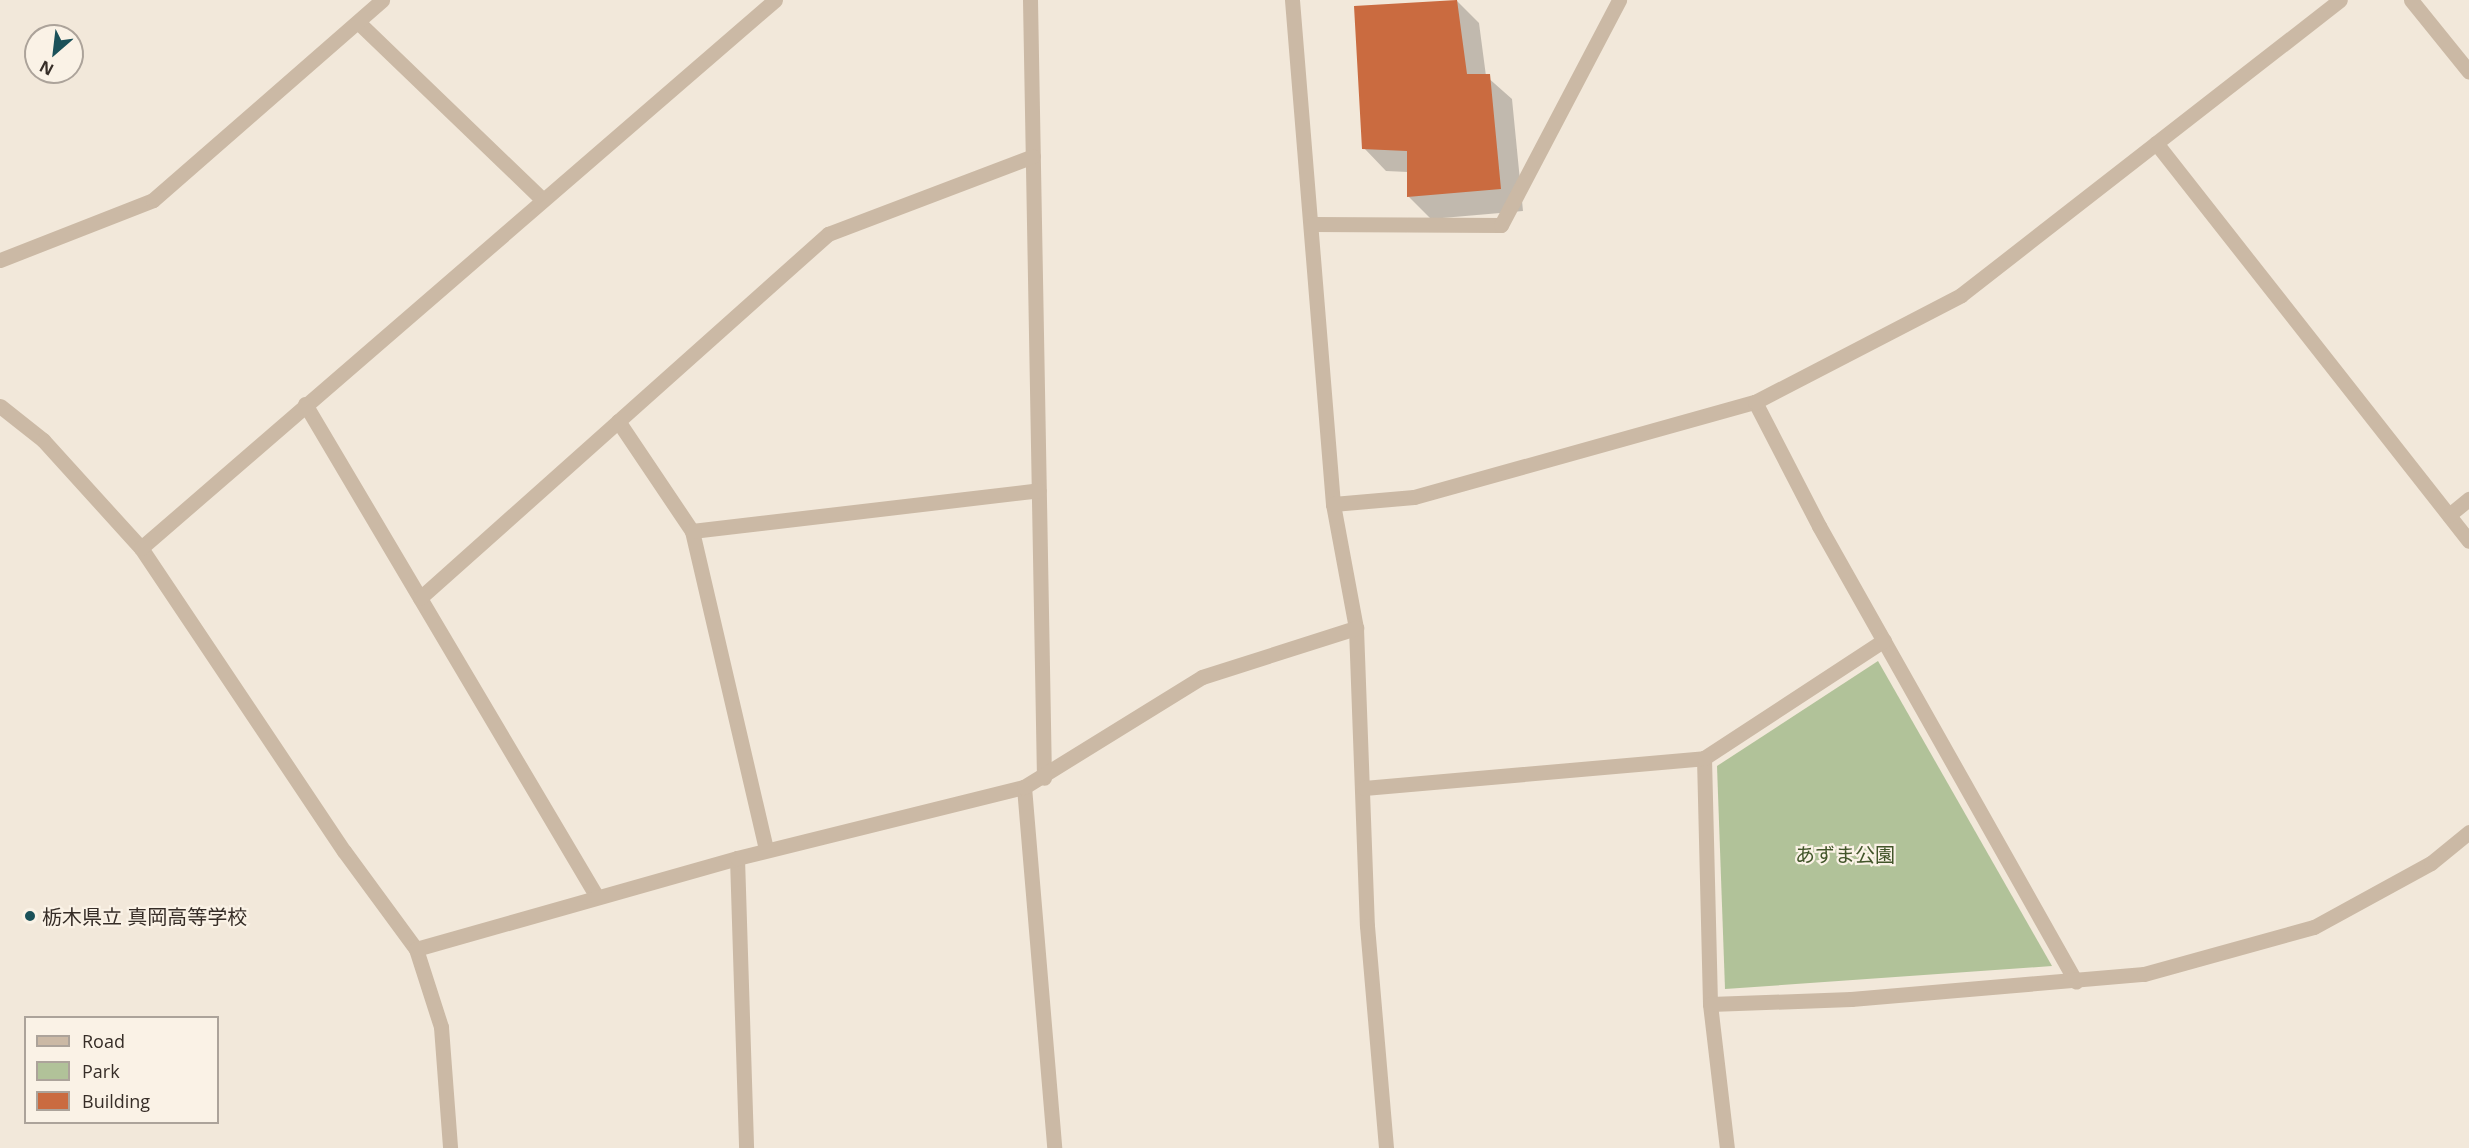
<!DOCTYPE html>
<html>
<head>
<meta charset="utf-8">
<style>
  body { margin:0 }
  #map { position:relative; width:2469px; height:1148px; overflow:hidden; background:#f2e8da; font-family:"Open Sans","Noto Sans JP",sans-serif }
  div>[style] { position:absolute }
  .green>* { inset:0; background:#b1c299 }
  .shadow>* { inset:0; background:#0003 }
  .building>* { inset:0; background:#ca6b40 }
  .minor>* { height:15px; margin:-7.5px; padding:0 7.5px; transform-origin:7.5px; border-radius:7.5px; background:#cbb9a5 }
  .dots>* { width:16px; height:16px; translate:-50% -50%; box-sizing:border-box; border:3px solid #faf2e6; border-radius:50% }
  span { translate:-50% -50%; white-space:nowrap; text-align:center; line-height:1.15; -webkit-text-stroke:4.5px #faf2e6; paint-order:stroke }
  .park-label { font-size:20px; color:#42552a }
  .poi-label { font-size:20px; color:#362d27 }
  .left { translate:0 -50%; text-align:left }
  .legend { position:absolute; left:24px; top:1016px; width:195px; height:108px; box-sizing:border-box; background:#faf2e6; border:2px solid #aca39a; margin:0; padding:8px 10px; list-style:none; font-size:18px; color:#362d27 }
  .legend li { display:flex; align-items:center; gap:12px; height:30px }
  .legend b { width:30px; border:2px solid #aca39a }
  .north { position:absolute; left:24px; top:24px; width:60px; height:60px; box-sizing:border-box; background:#faf2e6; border:2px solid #aca39a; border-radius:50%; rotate:208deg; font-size:16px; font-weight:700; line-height:24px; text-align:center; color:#362d27 }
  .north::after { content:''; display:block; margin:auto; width:21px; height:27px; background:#1b5159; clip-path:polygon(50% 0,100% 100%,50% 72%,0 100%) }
</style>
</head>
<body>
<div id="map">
  <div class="green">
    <i style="clip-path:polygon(1878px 661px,2052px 966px,1725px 989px,1717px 766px)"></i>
  </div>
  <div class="shadow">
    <i style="clip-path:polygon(1456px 0,1479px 23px,1486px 76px,1512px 99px,1523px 211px,1431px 219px,1408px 196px,1408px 172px,1386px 171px,1364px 148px)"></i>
  </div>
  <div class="building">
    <i style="clip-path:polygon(1457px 0,1467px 74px,1490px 74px,1501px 189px,1407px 197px,1407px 151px,1362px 149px,1354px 6px)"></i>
  </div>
  <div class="minor">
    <i style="left:1030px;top:0;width:778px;rotate:88.97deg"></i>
    <i style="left:1292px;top:0;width:506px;rotate:85.35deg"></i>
    <i style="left:1333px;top:504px;width:126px;rotate:79.5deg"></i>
    <i style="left:1356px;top:628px;width:298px;rotate:87.9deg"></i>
    <i style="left:1367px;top:926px;width:223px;rotate:85.1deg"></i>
    <i style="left:2411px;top:0;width:92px;rotate:51.1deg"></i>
    <i style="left:360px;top:24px;width:252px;rotate:43.9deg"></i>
    <i style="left:2156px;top:143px;width:506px;rotate:51.82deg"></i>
    <i style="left:1313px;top:224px;width:188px;rotate:0.3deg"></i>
    <i style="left:1501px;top:225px;width:254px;rotate:-62.3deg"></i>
    <i style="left:0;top:260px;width:164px;rotate:-21.4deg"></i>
    <i style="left:153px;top:200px;width:304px;rotate:-41.1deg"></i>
    <i style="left:1755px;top:402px;width:140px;rotate:62.7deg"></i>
    <i style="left:1819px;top:526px;width:523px;rotate:60.59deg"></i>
    <i style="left:305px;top:404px;width:573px;rotate:59.36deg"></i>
    <i style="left:0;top:406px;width:55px;rotate:38.3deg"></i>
    <i style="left:43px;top:440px;width:146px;rotate:47.8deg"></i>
    <i style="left:141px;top:548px;width:365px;rotate:56.2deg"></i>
    <i style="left:344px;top:851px;width:122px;rotate:53.7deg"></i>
    <i style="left:416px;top:949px;width:82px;rotate:72.2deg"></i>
    <i style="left:441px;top:1027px;width:121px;rotate:85.7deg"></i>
    <i style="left:618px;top:421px;width:133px;rotate:56.1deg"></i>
    <i style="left:692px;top:531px;width:327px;rotate:76.9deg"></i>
    <i style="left:1333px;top:504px;width:81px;rotate:-4.9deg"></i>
    <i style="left:1414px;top:497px;width:354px;rotate:-15.6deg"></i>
    <i style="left:1755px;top:402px;width:232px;rotate:-27.4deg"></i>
    <i style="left:1961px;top:295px;width:480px;rotate:-37.9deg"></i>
    <i style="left:2449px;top:515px;width:26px;rotate:-39deg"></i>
    <i style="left:692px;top:531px;width:349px;rotate:-6.7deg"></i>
    <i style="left:141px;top:548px;width:838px;rotate:-40.84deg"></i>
    <i style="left:420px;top:598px;width:547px;rotate:-41.74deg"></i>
    <i style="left:828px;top:234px;width:219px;rotate:-20.8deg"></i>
    <i style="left:1704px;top:758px;width:246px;rotate:88.6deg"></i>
    <i style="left:1710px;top:1004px;width:145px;rotate:83.3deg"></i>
    <i style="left:1024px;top:787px;width:362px;rotate:85.2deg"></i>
    <i style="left:1364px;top:788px;width:341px;rotate:-5deg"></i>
    <i style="left:1704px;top:758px;width:215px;rotate:-33.2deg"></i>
    <i style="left:737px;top:858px;width:290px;rotate:88.2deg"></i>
    <i style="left:416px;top:949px;width:334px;rotate:-15.8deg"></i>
    <i style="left:737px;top:858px;width:296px;rotate:-13.9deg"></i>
    <i style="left:1024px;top:787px;width:209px;rotate:-31.7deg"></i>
    <i style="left:1202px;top:677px;width:162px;rotate:-17.7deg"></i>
    <i style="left:1710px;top:1004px;width:141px;rotate:-2deg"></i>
    <i style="left:1851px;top:999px;width:294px;rotate:-4.9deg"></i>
    <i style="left:2144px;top:974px;width:176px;rotate:-15.5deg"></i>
    <i style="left:2314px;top:927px;width:133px;rotate:-28.7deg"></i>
    <i style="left:2431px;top:863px;width:49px;rotate:-39.2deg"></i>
  </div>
  <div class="dots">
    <i style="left:30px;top:916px;background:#1b5159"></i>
  </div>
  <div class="park-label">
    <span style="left:1845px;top:854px">あずま公園</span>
  </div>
  <div class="poi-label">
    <span class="left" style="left:42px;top:916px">栃木県立 真岡高等学校</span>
  </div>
  <ul class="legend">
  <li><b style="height:8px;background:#cbb9a5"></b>Road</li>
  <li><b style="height:16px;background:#b1c299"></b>Park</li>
  <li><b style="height:16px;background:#ca6b40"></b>Building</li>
  </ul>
  <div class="north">N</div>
</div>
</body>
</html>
